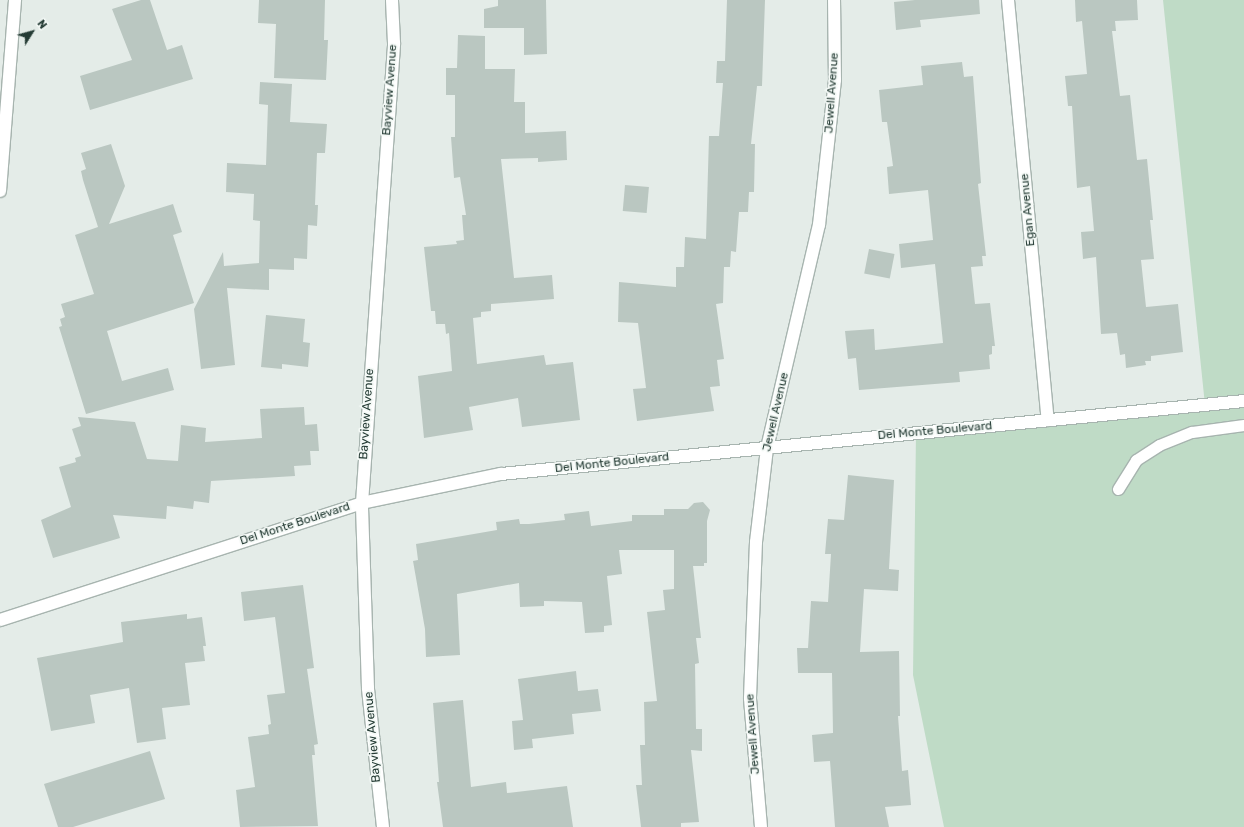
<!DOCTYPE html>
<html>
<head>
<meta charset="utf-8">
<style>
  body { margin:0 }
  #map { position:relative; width:1244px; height:827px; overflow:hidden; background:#e4ece8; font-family:Rubik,sans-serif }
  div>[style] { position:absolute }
  .green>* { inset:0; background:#bfdbc6 }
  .building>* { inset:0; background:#bac7c1; transform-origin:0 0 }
  .roads { filter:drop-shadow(1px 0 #a7b4af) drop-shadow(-1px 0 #a7b4af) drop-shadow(0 1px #a7b4af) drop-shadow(0 -1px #a7b4af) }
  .service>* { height:11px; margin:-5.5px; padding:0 5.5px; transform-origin:5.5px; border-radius:5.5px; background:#fff }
  .minor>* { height:12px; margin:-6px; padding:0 6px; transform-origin:6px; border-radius:6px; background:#fff }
  .tertiary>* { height:12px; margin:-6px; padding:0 6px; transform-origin:6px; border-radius:6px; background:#fff }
  .secondary>* { height:12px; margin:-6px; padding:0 6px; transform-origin:6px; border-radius:6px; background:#fff }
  span { translate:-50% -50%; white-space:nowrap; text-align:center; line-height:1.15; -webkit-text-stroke:3.5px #f4f9f6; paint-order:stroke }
  .street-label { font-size:12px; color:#253c35 }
  .north { position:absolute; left:12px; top:12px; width:40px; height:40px; -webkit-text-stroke:3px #f4f9f6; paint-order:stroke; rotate:53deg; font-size:11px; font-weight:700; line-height:16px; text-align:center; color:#253c35 }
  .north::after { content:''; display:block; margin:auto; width:14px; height:18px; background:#253c35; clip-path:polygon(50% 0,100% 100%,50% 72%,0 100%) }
</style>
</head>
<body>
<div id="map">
  <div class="green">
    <i style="clip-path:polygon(1163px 0,1244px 0,1244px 827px,944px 827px,913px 675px,916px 432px,1205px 405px)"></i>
  </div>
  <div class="building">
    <i style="clip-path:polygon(141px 0,150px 0,167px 50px,182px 45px,193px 79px,90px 110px,80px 76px,132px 60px,112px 9px)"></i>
    <i style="clip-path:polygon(259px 0,325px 0,324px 40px,328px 40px,326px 80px,274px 78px,276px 24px,258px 23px)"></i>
    <i style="clip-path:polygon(498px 0,546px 0,547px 54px,524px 55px,524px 28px,484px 28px,484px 9px,498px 6px)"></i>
    <i style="clip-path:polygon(727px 0,765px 0,762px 86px,757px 86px,751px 144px,755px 144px,754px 192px,749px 192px,748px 212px,739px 212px,736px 252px,731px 251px,730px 267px,724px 267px,723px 303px,716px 304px,724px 359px,717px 360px,720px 386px,710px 387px,714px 411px,637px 421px,633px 389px,646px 388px,638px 323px,618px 322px,619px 282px,676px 287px,676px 267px,684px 267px,685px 237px,706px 239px,709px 136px,719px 136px,723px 83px,716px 83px,717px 61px,725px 61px)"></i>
    <i style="clip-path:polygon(915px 0,979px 0,980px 14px,920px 20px,921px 27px,896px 30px,894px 2px)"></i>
    <i style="clip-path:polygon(1075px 0,1137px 0,1138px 20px,1115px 21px,1116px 31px,1112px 31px,1120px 96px,1130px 95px,1137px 160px,1147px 159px,1153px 220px,1150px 220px,1154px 259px,1141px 260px,1146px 307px,1178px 304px,1183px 352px,1151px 356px,1151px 361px,1145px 361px,1146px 365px,1126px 368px,1125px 354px,1120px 355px,1117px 333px,1101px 334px,1096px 257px,1083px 259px,1081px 232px,1094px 231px,1090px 186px,1077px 188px,1072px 106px,1068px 106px,1065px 76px,1087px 74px,1082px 21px,1076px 22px)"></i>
    <i style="clip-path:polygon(458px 35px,485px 36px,485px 69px,515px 69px,514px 102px,525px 102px,525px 133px,566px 131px,567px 160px,538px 162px,538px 158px,501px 159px,514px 278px,552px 275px,554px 299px,491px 304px,491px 311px,481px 312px,481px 317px,473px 318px,477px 364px,544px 355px,546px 365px,573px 362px,580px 420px,522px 427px,518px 398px,469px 407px,473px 430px,424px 438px,418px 376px,452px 371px,449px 333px,446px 334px,445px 324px,436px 324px,435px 311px,431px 311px,424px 247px,457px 244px,456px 241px,464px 240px,462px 215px,466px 215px,460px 177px,454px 178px,451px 137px,455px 137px,455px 95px,446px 95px,446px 68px,457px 68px)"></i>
    <i style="clip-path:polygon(962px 62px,964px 77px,973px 76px,981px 183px,978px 184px,986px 256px,982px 256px,983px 266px,971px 267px,975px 304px,990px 303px,995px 346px,992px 346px,992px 354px,989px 355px,990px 369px,959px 372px,960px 382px,859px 390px,856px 358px,848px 359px,845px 331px,874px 329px,875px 350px,943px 343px,935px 264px,901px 268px,899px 244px,933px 240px,928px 190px,889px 194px,887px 167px,893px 166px,887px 122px,882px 122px,879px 90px,923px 85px,921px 66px)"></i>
    <i style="clip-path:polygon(260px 82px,292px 84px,290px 122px,327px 124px,325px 153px,317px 153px,315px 205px,318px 205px,317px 226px,308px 225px,307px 259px,294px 258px,294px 270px,269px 269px,269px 290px,227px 288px,235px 365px,201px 369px,194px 309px,223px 252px,224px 266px,259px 263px,260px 221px,253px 220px,254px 194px,226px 192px,227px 163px,266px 165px,268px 105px,259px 104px)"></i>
    <i style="clip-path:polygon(111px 144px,125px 186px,109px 224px,173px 204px,182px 232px,173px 235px,194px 303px,107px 331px,122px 381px,168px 368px,174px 390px,86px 414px,59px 327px,62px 326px,60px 319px,65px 317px,61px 304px,94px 294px,75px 235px,98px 227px,83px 180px,81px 171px,86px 169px,81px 153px)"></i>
    <i style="left:625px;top:185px;width:24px;height:26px;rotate:5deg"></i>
    <i style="left:869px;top:249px;width:26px;height:25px;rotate:11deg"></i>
    <i style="clip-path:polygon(266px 315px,305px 319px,303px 342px,310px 343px,308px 367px,282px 364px,282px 369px,261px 367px)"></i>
    <i style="clip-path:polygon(304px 407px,305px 425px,317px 424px,319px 451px,310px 451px,311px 465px,294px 466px,295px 476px,211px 481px,209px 503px,194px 501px,193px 509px,167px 506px,166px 519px,113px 515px,120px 538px,53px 558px,41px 520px,71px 507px,59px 467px,76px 462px,75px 458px,81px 456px,72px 429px,81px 426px,78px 417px,135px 422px,147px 459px,178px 461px,181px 425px,206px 428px,205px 442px,262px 438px,260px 409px)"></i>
    <i style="clip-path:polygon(848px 475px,894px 480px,889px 569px,899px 570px,898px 591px,864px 589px,860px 652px,899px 651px,900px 716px,898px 716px,902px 771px,908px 770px,911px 805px,885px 807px,889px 827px,835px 827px,830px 761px,814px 762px,812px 735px,833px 733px,832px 673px,798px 673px,797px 648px,808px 648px,811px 601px,828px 602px,831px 554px,825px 554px,828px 519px,844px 520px)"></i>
    <i style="clip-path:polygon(703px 502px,710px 510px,707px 521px,707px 563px,704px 563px,704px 566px,693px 566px,701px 638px,696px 638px,699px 663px,695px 664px,696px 729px,702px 729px,702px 751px,691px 750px,699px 822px,681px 823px,681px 827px,641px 827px,636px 785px,642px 785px,640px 745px,645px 745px,644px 702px,657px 701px,647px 612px,665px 610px,663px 590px,674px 589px,674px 550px,619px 550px,622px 574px,607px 576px,612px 625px,604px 626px,604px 632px,585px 633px,582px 602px,544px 601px,544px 606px,520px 607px,519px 583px,457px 594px,460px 655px,426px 657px,425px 629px,413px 561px,418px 560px,416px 544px,497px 530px,496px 522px,519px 519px,520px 524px,529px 524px,565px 520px,564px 514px,589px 511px,591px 526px,632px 521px,632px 515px,664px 515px,664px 509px,688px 509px,694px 503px)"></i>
    <i style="clip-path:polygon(303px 585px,314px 668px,307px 669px,318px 744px,314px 745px,315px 755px,312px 755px,318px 826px,240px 827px,236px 790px,255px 787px,248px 737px,269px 734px,268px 725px,271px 724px,267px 695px,285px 693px,275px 617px,244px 621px,241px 592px)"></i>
    <i style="clip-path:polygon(187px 614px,187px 619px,202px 617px,206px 646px,203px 646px,205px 661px,185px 663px,190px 705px,162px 708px,166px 739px,137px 743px,129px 688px,90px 695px,95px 723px,51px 731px,37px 658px,123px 642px,121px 622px)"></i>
    <i style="clip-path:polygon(576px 671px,578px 691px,598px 689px,601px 711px,572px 714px,574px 734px,532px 739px,533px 748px,514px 750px,512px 721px,523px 720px,518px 679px)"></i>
    <i style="clip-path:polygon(463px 700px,471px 787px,506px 782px,507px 793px,567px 786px,573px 827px,443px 827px,437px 782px,439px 782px,433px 703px)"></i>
    <i style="clip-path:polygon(150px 751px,165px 799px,73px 827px,58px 827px,44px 784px)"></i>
  </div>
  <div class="roads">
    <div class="service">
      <i style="left:1118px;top:489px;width:34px;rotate:-58deg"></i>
      <i style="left:1136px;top:460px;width:27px;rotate:-33deg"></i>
      <i style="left:1159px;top:445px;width:35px;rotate:-22deg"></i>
      <i style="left:1192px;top:432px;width:52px;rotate:-7.7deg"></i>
    </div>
    <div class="minor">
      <i style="left:1008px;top:0;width:422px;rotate:84.6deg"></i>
      <i style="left:383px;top:827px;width:140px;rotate:-96.2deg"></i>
      <i style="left:368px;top:688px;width:185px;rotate:-91.9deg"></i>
      <i style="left:362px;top:503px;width:461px;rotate:-86deg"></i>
      <i style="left:394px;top:43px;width:43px;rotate:-92.7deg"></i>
      <i style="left:761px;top:827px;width:129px;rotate:-94.9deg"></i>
      <i style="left:750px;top:698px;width:156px;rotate:-87.8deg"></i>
      <i style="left:756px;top:542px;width:95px;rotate:-83.3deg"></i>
      <i style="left:767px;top:448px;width:229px;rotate:-76.9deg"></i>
      <i style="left:819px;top:225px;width:146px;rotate:-83.7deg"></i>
      <i style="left:835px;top:80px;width:80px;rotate:-90.7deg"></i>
    </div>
    <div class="tertiary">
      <i style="left:0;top:620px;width:380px;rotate:-17.9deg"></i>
      <i style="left:362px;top:503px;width:142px;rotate:-11.8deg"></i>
      <i style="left:501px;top:474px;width:747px;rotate:-5.61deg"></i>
    </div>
    <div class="secondary">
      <i style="left:0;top:191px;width:192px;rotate:-85.5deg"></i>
    </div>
  </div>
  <div class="street-label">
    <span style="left:390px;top:90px;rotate:-86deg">Bayview Avenue</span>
    <span style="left:832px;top:93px;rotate:-86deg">Jewell Avenue</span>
    <span style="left:1028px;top:210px;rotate:-95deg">Egan Avenue</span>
    <span style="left:776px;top:412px;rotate:-77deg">Jewell Avenue</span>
    <span style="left:367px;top:414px;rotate:-86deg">Bayview Avenue</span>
    <span style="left:935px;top:431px;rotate:-5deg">Del Monte Boulevard</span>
    <span style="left:612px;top:463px;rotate:-6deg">Del Monte Boulevard</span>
    <span style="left:295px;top:524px;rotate:-18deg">Del Monte Boulevard</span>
    <span style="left:753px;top:734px;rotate:-94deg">Jewell Avenue</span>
    <span style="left:373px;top:737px;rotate:-95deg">Bayview Avenue</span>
  </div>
  <div class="north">N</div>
</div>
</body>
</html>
